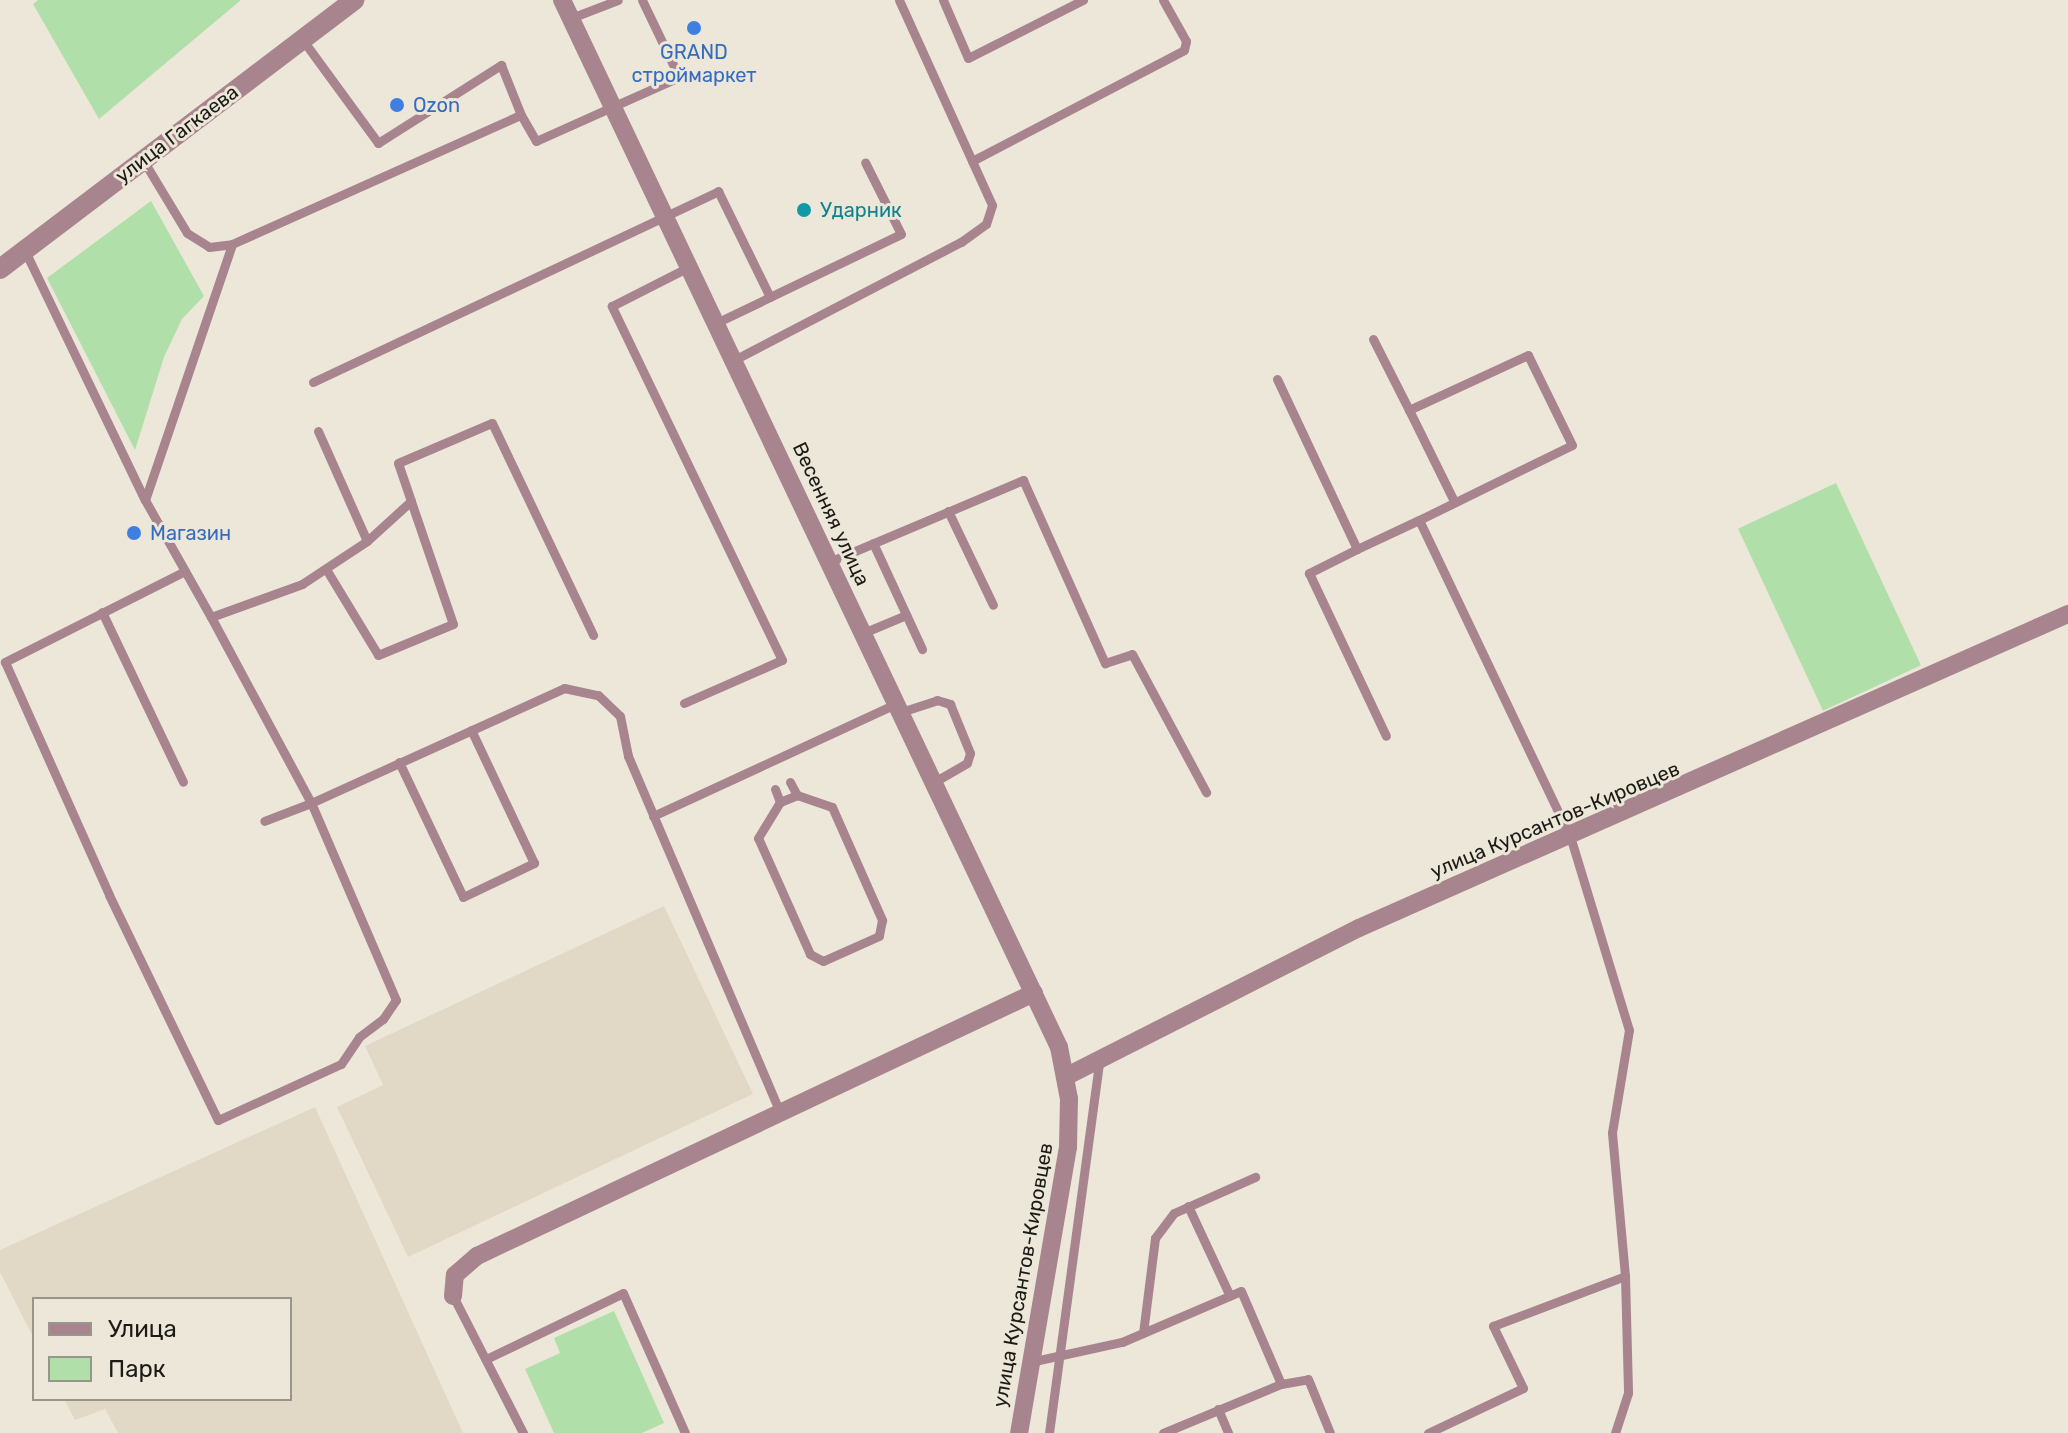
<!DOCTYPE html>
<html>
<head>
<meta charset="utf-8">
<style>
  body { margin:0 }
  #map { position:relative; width:2068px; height:1433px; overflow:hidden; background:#ece7d9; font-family:Rubik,sans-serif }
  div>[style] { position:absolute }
  .built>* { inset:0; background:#e1d9c5 }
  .green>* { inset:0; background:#b0dfa9; transform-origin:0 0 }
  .service>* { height:9px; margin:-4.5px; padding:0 4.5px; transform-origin:4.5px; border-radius:4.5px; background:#a8858e }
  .minor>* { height:18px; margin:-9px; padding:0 9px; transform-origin:9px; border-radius:9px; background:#a8858e }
  .tertiary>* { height:20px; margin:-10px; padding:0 10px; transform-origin:10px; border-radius:10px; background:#a8858e }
  .dots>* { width:22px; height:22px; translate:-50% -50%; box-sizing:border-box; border:4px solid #ece7d9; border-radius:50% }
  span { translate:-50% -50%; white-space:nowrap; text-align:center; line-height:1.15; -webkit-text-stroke:6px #ece7d9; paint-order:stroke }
  .shop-label { font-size:20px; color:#366cbe }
  .left { translate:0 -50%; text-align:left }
  .street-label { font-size:20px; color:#1b1a15 }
  .culture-label { font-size:20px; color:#0d838f }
  .legend { position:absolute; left:32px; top:1297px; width:260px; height:104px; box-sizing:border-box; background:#ece7d9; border:2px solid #98958b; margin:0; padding:10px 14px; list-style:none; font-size:24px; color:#1b1a15 }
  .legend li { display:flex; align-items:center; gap:16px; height:40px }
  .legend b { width:40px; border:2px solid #98958b }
</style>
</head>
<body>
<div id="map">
  <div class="built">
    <i style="clip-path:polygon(664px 906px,753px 1094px,408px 1257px,337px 1107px,383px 1085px,365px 1046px)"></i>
    <i style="clip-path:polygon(315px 1107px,463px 1433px,118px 1433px,105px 1409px,75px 1420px,64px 1399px,290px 1399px,290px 1299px,34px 1299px,34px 1339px,0 1272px,0 1250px)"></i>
  </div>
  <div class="green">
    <i style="clip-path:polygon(38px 0,241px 0,99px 119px,33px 4px)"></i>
    <i style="clip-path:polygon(151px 201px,204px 296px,182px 319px,164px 357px,135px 450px,47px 278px)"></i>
    <i style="left:1836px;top:483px;width:201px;height:108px;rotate:65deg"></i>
    <i style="clip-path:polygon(614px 1311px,664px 1423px,642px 1433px,554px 1433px,525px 1369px,560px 1353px,554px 1338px)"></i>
  </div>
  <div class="service">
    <i style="left:943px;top:0;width:63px;rotate:66.7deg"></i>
    <i style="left:968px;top:58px;width:129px;rotate:-26.8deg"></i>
    <i style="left:571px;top:18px;width:50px;rotate:-21deg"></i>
    <i style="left:302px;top:39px;width:129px;rotate:53.8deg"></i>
    <i style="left:378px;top:143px;width:146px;rotate:-32.4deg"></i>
    <i style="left:501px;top:65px;width:54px;rotate:68.2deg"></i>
    <i style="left:143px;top:160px;width:85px;rotate:58.9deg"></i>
    <i style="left:187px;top:233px;width:26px;rotate:32deg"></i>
    <i style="left:209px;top:247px;width:23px;rotate:-7deg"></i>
    <i style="left:232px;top:244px;width:316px;rotate:-24.1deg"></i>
    <i style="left:521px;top:115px;width:30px;rotate:60deg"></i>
    <i style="left:536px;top:141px;width:157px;rotate:-24.1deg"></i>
    <i style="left:679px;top:77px;width:85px;rotate:-115.7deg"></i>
    <i style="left:972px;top:161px;width:239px;rotate:-27.6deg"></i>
    <i style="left:1184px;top:50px;width:9px;rotate:-77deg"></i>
    <i style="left:1186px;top:41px;width:47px;rotate:-119.3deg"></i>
    <i style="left:25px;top:251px;width:276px;rotate:64.3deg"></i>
    <i style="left:145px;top:500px;width:134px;rotate:60.6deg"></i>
    <i style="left:211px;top:617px;width:97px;rotate:-19.9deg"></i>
    <i style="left:302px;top:584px;width:78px;rotate:-33.5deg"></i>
    <i style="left:367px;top:541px;width:59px;rotate:-42.3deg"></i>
    <i style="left:411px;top:501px;width:40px;rotate:-108.9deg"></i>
    <i style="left:398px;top:463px;width:102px;rotate:-23.1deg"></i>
    <i style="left:492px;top:423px;width:235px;rotate:64.5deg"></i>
    <i style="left:716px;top:323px;width:205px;rotate:-25.7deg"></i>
    <i style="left:901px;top:234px;width:80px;rotate:-116.6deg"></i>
    <i style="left:1373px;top:339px;width:80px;rotate:63.1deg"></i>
    <i style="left:734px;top:360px;width:256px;rotate:-27.5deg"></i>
    <i style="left:961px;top:242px;width:31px;rotate:-36deg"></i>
    <i style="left:986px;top:224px;width:20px;rotate:-72deg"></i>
    <i style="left:992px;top:205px;width:225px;rotate:-114.4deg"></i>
    <i style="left:1277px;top:379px;width:188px;rotate:64.8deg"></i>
    <i style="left:1357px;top:549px;width:68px;rotate:-25.1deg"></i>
    <i style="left:1419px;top:520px;width:350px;rotate:64.5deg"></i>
    <i style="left:1570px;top:836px;width:203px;rotate:73.1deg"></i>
    <i style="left:1629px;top:1030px;width:104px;rotate:99.4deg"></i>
    <i style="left:1612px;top:1133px;width:144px;rotate:84.8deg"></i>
    <i style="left:1625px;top:1276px;width:117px;rotate:88.5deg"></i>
    <i style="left:1628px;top:1393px;width:42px;rotate:108deg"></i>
    <i style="left:313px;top:382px;width:448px;rotate:-25.2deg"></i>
    <i style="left:718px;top:191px;width:118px;rotate:63.9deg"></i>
    <i style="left:318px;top:431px;width:120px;rotate:66deg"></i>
    <i style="left:145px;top:500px;width:270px;rotate:-71.2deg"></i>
    <i style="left:948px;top:511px;width:104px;rotate:64.4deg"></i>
    <i style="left:1419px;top:520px;width:170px;rotate:-26.1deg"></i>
    <i style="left:1572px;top:445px;width:100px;rotate:-116.1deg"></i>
    <i style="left:1528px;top:355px;width:131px;rotate:155.2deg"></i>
    <i style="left:1409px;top:410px;width:102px;rotate:63.7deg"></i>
    <i style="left:873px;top:543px;width:117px;rotate:65.2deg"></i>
    <i style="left:1357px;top:549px;width:54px;rotate:153.4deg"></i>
    <i style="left:1309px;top:573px;width:180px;rotate:64.7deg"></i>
    <i style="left:829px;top:562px;width:211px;rotate:-22.9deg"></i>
    <i style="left:1023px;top:480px;width:201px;rotate:65.9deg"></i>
    <i style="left:1105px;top:663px;width:28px;rotate:-18deg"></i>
    <i style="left:1132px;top:654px;width:157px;rotate:61.8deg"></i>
    <i style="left:326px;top:569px;width:100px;rotate:58.8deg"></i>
    <i style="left:378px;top:655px;width:81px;rotate:-22.5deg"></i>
    <i style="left:453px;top:624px;width:130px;rotate:-108.9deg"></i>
    <i style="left:185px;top:571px;width:202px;rotate:153.2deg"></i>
    <i style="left:5px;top:662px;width:255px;rotate:65.9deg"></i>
    <i style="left:109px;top:895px;width:250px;rotate:64.2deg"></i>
    <i style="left:218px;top:1120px;width:135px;rotate:-24.5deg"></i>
    <i style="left:341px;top:1064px;width:32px;rotate:-56deg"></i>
    <i style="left:359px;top:1037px;width:30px;rotate:-37deg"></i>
    <i style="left:383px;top:1019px;width:23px;rotate:-56deg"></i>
    <i style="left:396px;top:1000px;width:215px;rotate:-113.3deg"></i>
    <i style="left:311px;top:803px;width:278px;rotate:-24.4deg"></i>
    <i style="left:564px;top:688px;width:35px;rotate:12deg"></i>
    <i style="left:598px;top:695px;width:30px;rotate:44deg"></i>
    <i style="left:620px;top:716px;width:41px;rotate:78.7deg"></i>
    <i style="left:628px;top:756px;width:388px;rotate:66.9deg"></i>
    <i style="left:102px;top:612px;width:188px;rotate:64.5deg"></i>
    <i style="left:211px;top:617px;width:211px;rotate:61.7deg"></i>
    <i style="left:311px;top:803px;width:50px;rotate:159deg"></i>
    <i style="left:863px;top:633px;width:47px;rotate:-22.7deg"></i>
    <i style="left:684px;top:703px;width:107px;rotate:-23.7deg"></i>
    <i style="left:782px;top:660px;width:393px;rotate:-115.7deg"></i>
    <i style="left:612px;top:306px;width:86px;rotate:-26.9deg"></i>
    <i style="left:901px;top:712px;width:38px;rotate:-18deg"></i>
    <i style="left:937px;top:700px;width:14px;rotate:17deg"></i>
    <i style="left:950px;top:704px;width:53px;rotate:67.8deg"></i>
    <i style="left:970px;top:753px;width:10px;rotate:107deg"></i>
    <i style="left:967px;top:763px;width:38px;rotate:150deg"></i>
    <i style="left:399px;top:762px;width:149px;rotate:64.6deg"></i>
    <i style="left:463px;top:897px;width:79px;rotate:-25.6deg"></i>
    <i style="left:534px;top:863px;width:147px;rotate:-115.3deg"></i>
    <i style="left:790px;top:782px;width:15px;rotate:62deg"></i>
    <i style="left:775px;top:789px;width:14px;rotate:69deg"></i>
    <i style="left:797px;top:795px;width:37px;rotate:19deg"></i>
    <i style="left:832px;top:807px;width:124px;rotate:66.1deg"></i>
    <i style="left:882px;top:920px;width:16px;rotate:101deg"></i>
    <i style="left:879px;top:936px;width:61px;rotate:155.9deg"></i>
    <i style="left:823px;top:961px;width:15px;rotate:-152deg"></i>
    <i style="left:810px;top:954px;width:127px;rotate:-114.1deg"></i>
    <i style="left:758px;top:838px;width:42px;rotate:-58.6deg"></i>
    <i style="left:780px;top:802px;width:18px;rotate:-22deg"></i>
    <i style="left:653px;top:816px;width:269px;rotate:-24.8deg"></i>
    <i style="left:1188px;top:1206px;width:99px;rotate:65deg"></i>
    <i style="left:453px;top:1296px;width:154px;rotate:62.9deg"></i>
    <i style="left:1143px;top:1333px;width:96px;rotate:-82.8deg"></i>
    <i style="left:1155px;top:1238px;width:31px;rotate:-53deg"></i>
    <i style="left:1174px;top:1213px;width:89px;rotate:-24deg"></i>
    <i style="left:486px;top:1359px;width:152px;rotate:-25.7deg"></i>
    <i style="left:623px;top:1293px;width:153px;rotate:66.1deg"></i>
    <i style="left:1030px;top:1362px;width:94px;rotate:-12.3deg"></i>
    <i style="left:1122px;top:1342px;width:129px;rotate:-23.2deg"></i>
    <i style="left:1241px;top:1291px;width:101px;rotate:66.7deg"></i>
    <i style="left:1218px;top:1409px;width:26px;rotate:67deg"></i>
    <i style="left:1049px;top:1433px;width:375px;rotate:-82.3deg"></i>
    <i style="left:1163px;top:1433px;width:128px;rotate:-22.6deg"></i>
    <i style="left:1281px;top:1384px;width:27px;rotate:-10deg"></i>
    <i style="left:1308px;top:1379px;width:58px;rotate:67.8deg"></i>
    <i style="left:1428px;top:1433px;width:105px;rotate:-25.3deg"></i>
    <i style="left:1523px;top:1388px;width:69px;rotate:-115.8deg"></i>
    <i style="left:1493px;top:1326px;width:141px;rotate:-20.7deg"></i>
  </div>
  <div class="minor">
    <i style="left:562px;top:0;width:1159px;rotate:64.61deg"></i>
    <i style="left:1059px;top:1047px;width:53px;rotate:79.1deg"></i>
    <i style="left:1069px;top:1099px;width:48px;rotate:91.2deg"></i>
    <i style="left:1068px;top:1147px;width:290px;rotate:99.7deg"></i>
    <i style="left:1065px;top:1077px;width:330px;rotate:-26.9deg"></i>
    <i style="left:1359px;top:928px;width:775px;rotate:-23.89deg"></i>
    <i style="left:453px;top:1296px;width:21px;rotate:-85deg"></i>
    <i style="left:455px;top:1275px;width:29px;rotate:-41deg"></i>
    <i style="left:477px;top:1256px;width:616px;rotate:-25.28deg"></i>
  </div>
  <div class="tertiary">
    <i style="left:0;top:269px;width:445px;rotate:-37.2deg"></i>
  </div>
  <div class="dots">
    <i style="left:694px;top:28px;background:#3f7fe0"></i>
    <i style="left:397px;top:105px;background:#3f7fe0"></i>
    <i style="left:804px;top:210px;background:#0f9aa8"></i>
    <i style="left:134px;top:533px;background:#3f7fe0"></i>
  </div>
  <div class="shop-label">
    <span style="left:694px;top:64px">GRAND<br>строймаркет</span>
    <span class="left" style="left:413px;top:105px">Ozon</span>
    <span class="left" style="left:150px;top:533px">Магазин</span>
  </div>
  <div class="street-label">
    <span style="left:177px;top:134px;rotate:-37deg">улица Гагкаева</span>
    <span style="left:831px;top:514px;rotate:65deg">Весенняя улица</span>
    <span style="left:1555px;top:820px;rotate:-23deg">улица Курсантов-Кировцев</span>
    <span style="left:1023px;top:1275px;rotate:-80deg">улица Курсантов-Кировцев</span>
  </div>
  <div class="culture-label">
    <span class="left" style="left:820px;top:210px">Ударник</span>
  </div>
  <ul class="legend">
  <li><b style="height:10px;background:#a8858e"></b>Улица</li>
  <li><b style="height:22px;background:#b0dfa9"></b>Парк</li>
  </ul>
</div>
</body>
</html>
